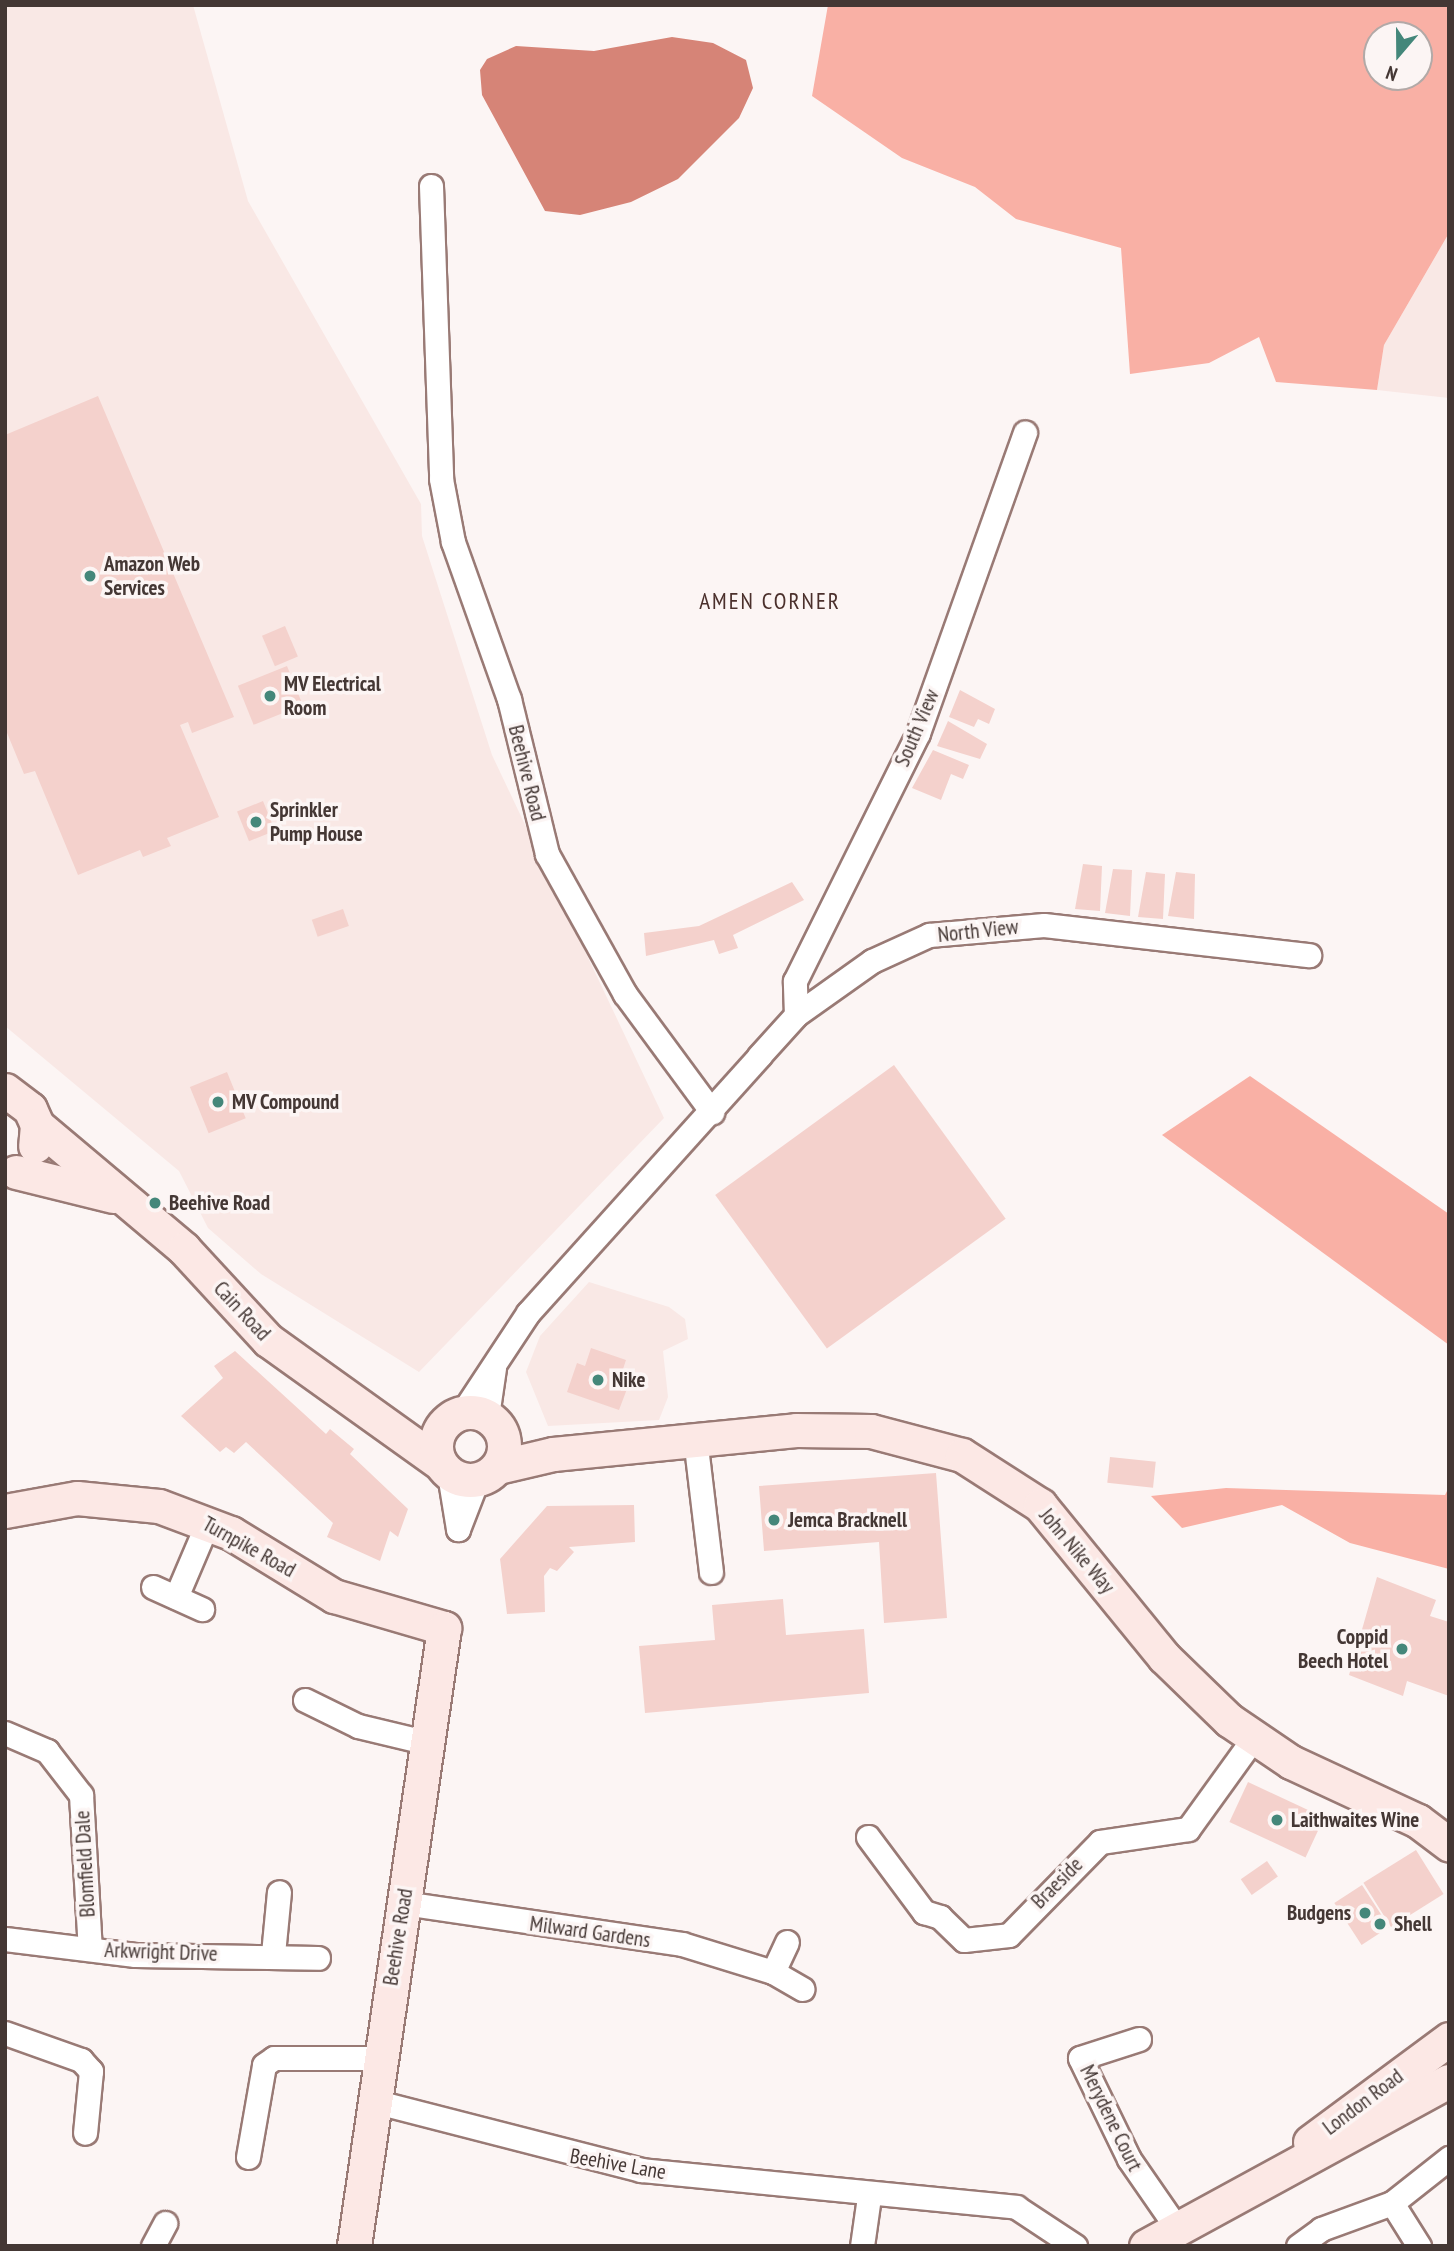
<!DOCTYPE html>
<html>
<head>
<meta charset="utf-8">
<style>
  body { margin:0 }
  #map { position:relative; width:1454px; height:2251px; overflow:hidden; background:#fcf5f4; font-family:"PT Sans Narrow",sans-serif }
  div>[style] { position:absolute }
  .built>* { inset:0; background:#f9e8e5 }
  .green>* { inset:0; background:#f9b0a5 }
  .water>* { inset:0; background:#d68477 }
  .building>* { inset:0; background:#f4d1cc; transform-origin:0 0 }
  .roads { filter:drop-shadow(2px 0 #997a75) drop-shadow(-2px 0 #997a75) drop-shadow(0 2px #997a75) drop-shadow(0 -2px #997a75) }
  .street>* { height:23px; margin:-11.5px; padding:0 11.5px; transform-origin:11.5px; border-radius:11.5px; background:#fff }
  .secondary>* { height:33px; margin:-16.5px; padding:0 16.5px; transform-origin:16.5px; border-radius:16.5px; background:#fce8e5 }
  .secondary>.ring { margin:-16.5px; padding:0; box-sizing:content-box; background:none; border:33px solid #fce8e5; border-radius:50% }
  .dots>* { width:19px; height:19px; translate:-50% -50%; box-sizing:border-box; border:4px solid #fcf5f4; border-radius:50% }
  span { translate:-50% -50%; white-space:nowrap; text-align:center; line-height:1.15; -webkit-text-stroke:7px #fcf5f4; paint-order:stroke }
  .poi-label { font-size:21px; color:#443734; font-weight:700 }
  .left { translate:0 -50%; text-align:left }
  .right { translate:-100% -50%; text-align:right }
  .street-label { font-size:21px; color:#443734 }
  .neighbourhood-label { font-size:23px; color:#4b302c; letter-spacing:2px }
  .frame { position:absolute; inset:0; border:7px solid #443734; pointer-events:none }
  .north { position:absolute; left:1363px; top:21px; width:70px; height:70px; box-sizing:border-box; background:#fcf5f4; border:2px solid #b2a9a7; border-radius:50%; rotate:200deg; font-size:19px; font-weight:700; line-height:28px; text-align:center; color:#443734 }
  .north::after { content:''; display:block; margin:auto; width:24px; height:32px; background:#44877a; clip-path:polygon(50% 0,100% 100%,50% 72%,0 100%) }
</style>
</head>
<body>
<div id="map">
  <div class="built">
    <i style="clip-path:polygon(5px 5px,193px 5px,248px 201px,421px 504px,422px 536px,492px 755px,664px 1118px,419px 1372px,261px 1274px,208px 1228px,179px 1171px,5px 1026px)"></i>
    <i style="clip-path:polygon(1449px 233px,1449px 398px,1377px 390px,1384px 345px)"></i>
    <i style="clip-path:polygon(589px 1282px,669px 1307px,685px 1319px,688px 1339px,663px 1351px,668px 1397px,659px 1420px,548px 1426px,526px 1372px,540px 1336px)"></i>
  </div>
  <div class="green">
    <i style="clip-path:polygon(evenodd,828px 5px,1449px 5px,1449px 233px,1384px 345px,1377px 390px,1276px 382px,1259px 337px,1209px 363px,1130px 374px,1121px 248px,1016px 219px,975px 187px,902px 158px,812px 96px,828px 5px,1377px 35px,1419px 35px,1419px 77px,1377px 77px,1377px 35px)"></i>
    <i style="clip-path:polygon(1250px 1076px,1449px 1214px,1449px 1345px,1162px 1135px)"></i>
    <i style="clip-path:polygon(1449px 1487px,1449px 1569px,1350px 1543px,1282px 1505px,1182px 1528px,1151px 1496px,1226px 1488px,1445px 1495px)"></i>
  </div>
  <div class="water">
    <i style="clip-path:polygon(672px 37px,713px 43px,746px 60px,753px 88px,739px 118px,678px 179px,631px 202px,580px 215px,545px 211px,482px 95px,480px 70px,487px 59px,516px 46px,594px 51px)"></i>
  </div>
  <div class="building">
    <i style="clip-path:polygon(98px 396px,234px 717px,192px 733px,188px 722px,180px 725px,219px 817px,167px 838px,171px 846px,143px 857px,140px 850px,78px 875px,35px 771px,24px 774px,5px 728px,5px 435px)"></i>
    <i style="left:285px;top:626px;width:33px;height:25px;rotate:67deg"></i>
    <i style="left:287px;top:666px;width:42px;height:53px;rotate:68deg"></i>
    <i style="clip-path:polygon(960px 690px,995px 709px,989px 724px,978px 719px,974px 727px,949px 717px)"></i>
    <i style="clip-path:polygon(948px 721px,987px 744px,980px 759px,937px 746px)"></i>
    <i style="clip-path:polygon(933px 750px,969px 765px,963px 779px,951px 774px,941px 800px,912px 788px)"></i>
    <i style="left:263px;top:801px;width:32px;height:28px;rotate:68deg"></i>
    <i style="clip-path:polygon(1083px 864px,1102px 866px,1100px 911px,1075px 909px)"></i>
    <i style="clip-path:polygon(1113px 869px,1132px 870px,1130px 916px,1105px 913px)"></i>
    <i style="clip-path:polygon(1146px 872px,1165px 874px,1163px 919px,1138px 917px)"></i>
    <i style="clip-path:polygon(1176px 872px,1195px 874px,1194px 919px,1168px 916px)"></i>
    <i style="clip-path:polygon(792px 882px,804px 900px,733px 935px,738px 948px,719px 954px,714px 940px,646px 956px,644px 933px,699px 926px)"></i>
    <i style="left:343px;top:909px;width:18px;height:33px;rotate:71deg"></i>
    <i style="left:894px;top:1065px;width:190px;height:221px;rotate:54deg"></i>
    <i style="left:227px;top:1072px;width:50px;height:40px;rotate:68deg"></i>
    <i style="clip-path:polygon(591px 1348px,626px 1360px,620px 1378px,630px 1381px,619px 1410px,567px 1392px,577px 1363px,585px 1366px)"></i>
    <i style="clip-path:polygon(235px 1351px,326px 1434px,330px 1429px,354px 1449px,350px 1454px,408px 1509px,398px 1537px,390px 1531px,380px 1561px,327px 1537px,333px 1523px,246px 1442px,234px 1453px,226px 1447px,220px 1452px,181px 1416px,223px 1378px,214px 1366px)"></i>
    <i style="left:1110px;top:1457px;width:46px;height:26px;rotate:6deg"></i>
    <i style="clip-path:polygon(936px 1473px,947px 1618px,884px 1623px,879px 1542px,764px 1551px,759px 1486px)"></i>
    <i style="clip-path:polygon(634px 1505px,635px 1542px,569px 1547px,574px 1552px,557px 1571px,550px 1568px,544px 1576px,545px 1612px,507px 1614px,500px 1559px,547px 1506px)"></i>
    <i style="clip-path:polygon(1377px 1577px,1436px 1600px,1430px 1616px,1449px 1622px,1449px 1696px,1407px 1681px,1403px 1696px,1349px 1675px)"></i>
    <i style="clip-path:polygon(783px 1599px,786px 1635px,864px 1629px,869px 1693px,645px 1713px,639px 1646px,715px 1640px,712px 1605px)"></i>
    <i style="left:1248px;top:1782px;width:84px;height:44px;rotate:25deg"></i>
    <i style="left:1416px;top:1850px;width:52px;height:62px;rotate:58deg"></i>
    <i style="left:1267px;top:1861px;width:19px;height:32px;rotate:55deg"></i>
    <i style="left:1362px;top:1885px;width:50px;height:33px;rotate:57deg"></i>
  </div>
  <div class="roads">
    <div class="street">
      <i style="left:431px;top:186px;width:293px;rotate:88deg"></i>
      <i style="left:441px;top:479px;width:64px;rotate:79.2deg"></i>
      <i style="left:453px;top:542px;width:167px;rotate:70.4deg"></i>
      <i style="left:509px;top:699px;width:160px;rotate:76.2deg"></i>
      <i style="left:547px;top:854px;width:160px;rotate:60.9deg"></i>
      <i style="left:625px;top:994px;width:147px;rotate:53.6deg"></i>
      <i style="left:796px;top:1015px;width:34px;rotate:-92deg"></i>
      <i style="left:795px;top:981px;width:277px;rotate:-63.6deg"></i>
      <i style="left:918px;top:733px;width:319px;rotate:-70.4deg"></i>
      <i style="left:462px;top:1413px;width:120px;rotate:-56.6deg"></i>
      <i style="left:528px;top:1313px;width:346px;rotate:-48deg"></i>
      <i style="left:759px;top:1056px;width:55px;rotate:-47.9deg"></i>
      <i style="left:796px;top:1015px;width:93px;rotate:-35.4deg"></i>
      <i style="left:872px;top:961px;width:63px;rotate:-24.5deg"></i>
      <i style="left:929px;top:935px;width:115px;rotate:-5deg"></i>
      <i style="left:1044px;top:925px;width:267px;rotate:6.5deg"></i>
      <i style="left:487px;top:1416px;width:49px;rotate:-81.7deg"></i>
      <i style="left:695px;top:1438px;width:135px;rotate:83.2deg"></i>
      <i style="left:449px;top:1474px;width:56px;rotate:80.7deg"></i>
      <i style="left:458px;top:1529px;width:53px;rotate:-68.8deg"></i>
      <i style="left:153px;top:1587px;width:54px;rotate:24.2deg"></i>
      <i style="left:176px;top:1597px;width:82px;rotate:-66.9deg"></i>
      <i style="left:305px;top:1700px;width:59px;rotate:26.1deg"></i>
      <i style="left:358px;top:1726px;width:73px;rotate:13.5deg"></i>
      <i style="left:5px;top:1733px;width:46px;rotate:23.2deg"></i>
      <i style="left:47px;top:1751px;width:56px;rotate:52.3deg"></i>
      <i style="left:81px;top:1795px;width:154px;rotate:86.7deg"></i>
      <i style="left:868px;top:1837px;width:94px;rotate:53.3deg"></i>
      <i style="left:924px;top:1912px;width:17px;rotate:17deg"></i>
      <i style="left:940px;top:1917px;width:33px;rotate:44deg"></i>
      <i style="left:964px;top:1940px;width:45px;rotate:-6.3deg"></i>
      <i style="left:1009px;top:1935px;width:130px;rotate:-45.6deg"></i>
      <i style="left:1100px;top:1842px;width:89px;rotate:-8.4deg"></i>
      <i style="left:1188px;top:1829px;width:111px;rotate:-54.2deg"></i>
      <i style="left:404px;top:1903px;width:281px;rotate:8.4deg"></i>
      <i style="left:682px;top:1944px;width:95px;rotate:17.1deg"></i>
      <i style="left:773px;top:1972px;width:34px;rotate:30deg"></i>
      <i style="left:5px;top:1939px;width:131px;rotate:7deg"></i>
      <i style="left:135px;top:1955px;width:183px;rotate:0.9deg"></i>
      <i style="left:273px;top:1954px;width:62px;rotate:-84.5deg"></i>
      <i style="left:773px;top:1972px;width:33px;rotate:-65deg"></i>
      <i style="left:5px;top:2033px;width:81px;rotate:19.6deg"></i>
      <i style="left:81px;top:2060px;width:15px;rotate:48deg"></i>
      <i style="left:91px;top:2071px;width:62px;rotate:95.5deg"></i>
      <i style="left:1139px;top:2039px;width:62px;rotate:162.1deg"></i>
      <i style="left:1080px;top:2058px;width:112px;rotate:64.1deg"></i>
      <i style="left:1129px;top:2159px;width:83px;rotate:55.3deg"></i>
      <i style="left:373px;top:2101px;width:277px;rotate:14.4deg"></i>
      <i style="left:641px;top:2170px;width:377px;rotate:5.6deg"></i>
      <i style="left:1016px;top:2207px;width:71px;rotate:33.5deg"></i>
      <i style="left:248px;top:2157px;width:93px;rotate:-80.1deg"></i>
      <i style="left:264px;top:2065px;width:12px;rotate:-35deg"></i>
      <i style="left:274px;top:2058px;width:105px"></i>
      <i style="left:1392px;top:2203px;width:51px;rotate:57.9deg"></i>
      <i style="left:153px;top:2246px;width:26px;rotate:-62deg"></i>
      <i style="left:862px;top:2246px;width:49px;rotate:-81.9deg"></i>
      <i style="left:1298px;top:2246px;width:29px;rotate:-36deg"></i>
      <i style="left:1321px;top:2229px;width:76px;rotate:-20.1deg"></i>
      <i style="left:1392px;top:2203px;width:73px;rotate:-38.3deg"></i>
    </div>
    <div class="secondary">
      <i style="left:5px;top:1090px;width:31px;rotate:37deg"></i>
      <i style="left:30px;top:1109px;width:17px;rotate:66deg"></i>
      <i style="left:37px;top:1125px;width:21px;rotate:95deg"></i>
      <i style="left:37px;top:1125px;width:192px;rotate:40.1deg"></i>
      <i style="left:184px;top:1249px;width:124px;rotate:47.3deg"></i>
      <i style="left:268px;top:1340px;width:211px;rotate:35.6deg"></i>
      <i style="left:16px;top:1172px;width:100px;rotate:13.9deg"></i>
      <i class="ring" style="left:436px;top:1412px;width:35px;height:35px"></i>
      <i style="left:498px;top:1467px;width:57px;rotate:-13.3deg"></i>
      <i style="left:553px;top:1454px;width:244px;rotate:-5.6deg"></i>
      <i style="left:796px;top:1430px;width:75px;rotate:0.8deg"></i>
      <i style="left:871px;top:1431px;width:94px;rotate:14.8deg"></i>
      <i style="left:962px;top:1455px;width:93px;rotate:32.7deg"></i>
      <i style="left:1040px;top:1505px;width:196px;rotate:50.8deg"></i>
      <i style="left:1164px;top:1657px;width:91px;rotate:44.1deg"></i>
      <i style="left:1229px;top:1720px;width:75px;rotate:34.1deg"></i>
      <i style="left:1291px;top:1762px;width:140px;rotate:24.9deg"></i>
      <i style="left:1418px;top:1821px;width:39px;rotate:37deg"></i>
      <i style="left:5px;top:1511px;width:73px;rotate:-10.2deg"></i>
      <i style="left:77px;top:1498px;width:82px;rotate:5.6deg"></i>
      <i style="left:159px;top:1506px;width:77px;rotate:20.6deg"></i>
      <i style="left:231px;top:1533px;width:121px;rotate:31.5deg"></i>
      <i style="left:334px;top:1596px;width:115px;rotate:16.2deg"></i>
      <i style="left:444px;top:1628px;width:625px;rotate:98.29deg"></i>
      <i style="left:1310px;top:2142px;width:173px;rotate:-36.5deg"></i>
      <i style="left:1146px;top:2246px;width:345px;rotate:-28.6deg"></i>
    </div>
  </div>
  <div class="dots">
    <i style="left:90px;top:576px;background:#44877a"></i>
    <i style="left:270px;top:696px;background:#44877a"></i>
    <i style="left:256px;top:822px;background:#44877a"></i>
    <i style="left:218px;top:1102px;background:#44877a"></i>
    <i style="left:155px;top:1203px;background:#44877a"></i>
    <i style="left:598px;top:1380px;background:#44877a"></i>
    <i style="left:774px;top:1520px;background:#44877a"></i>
    <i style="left:1402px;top:1649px;background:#44877a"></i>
    <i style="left:1277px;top:1820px;background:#44877a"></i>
    <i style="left:1365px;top:1913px;background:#44877a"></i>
    <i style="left:1380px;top:1924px;background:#44877a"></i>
  </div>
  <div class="poi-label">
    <span class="left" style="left:104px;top:576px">Amazon Web<br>Services</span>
    <span class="left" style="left:284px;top:696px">MV Electrical<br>Room</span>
    <span class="left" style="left:270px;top:822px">Sprinkler<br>Pump House</span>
    <span class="left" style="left:232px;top:1102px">MV Compound</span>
    <span class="left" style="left:169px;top:1203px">Beehive Road</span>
    <span class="left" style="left:612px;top:1380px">Nike</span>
    <span class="left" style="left:788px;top:1520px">Jemca Bracknell</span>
    <span class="right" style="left:1388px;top:1649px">Coppid<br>Beech Hotel</span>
    <span class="left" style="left:1291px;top:1820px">Laithwaites Wine</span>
    <span class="right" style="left:1351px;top:1913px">Budgens</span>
    <span class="left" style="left:1394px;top:1924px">Shell</span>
  </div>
  <div class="street-label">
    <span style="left:917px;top:728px;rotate:-67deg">South View</span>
    <span style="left:527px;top:773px;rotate:76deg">Beehive Road</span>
    <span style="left:978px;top:931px;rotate:-6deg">North View</span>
    <span style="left:242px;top:1311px;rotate:47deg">Cain Road</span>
    <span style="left:249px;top:1547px;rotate:29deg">Turnpike Road</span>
    <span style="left:1077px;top:1551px;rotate:50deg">John Nike Way</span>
    <span style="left:85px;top:1864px;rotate:-93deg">Blomfield Dale</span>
    <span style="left:1057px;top:1883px;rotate:-45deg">Braeside</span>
    <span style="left:590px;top:1932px;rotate:8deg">Milward Gardens</span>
    <span style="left:398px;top:1937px;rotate:-81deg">Beehive Road</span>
    <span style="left:161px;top:1952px;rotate:2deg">Arkwright Drive</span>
    <span style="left:1363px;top:2102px;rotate:-37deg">London Road</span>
    <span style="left:1111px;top:2118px;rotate:64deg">Merydene Court</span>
    <span style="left:618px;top:2164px;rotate:10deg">Beehive Lane</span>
  </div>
  <div class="neighbourhood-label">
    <span style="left:770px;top:601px">AMEN CORNER</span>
  </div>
  <div class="frame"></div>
  <div class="north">N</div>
</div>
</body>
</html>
